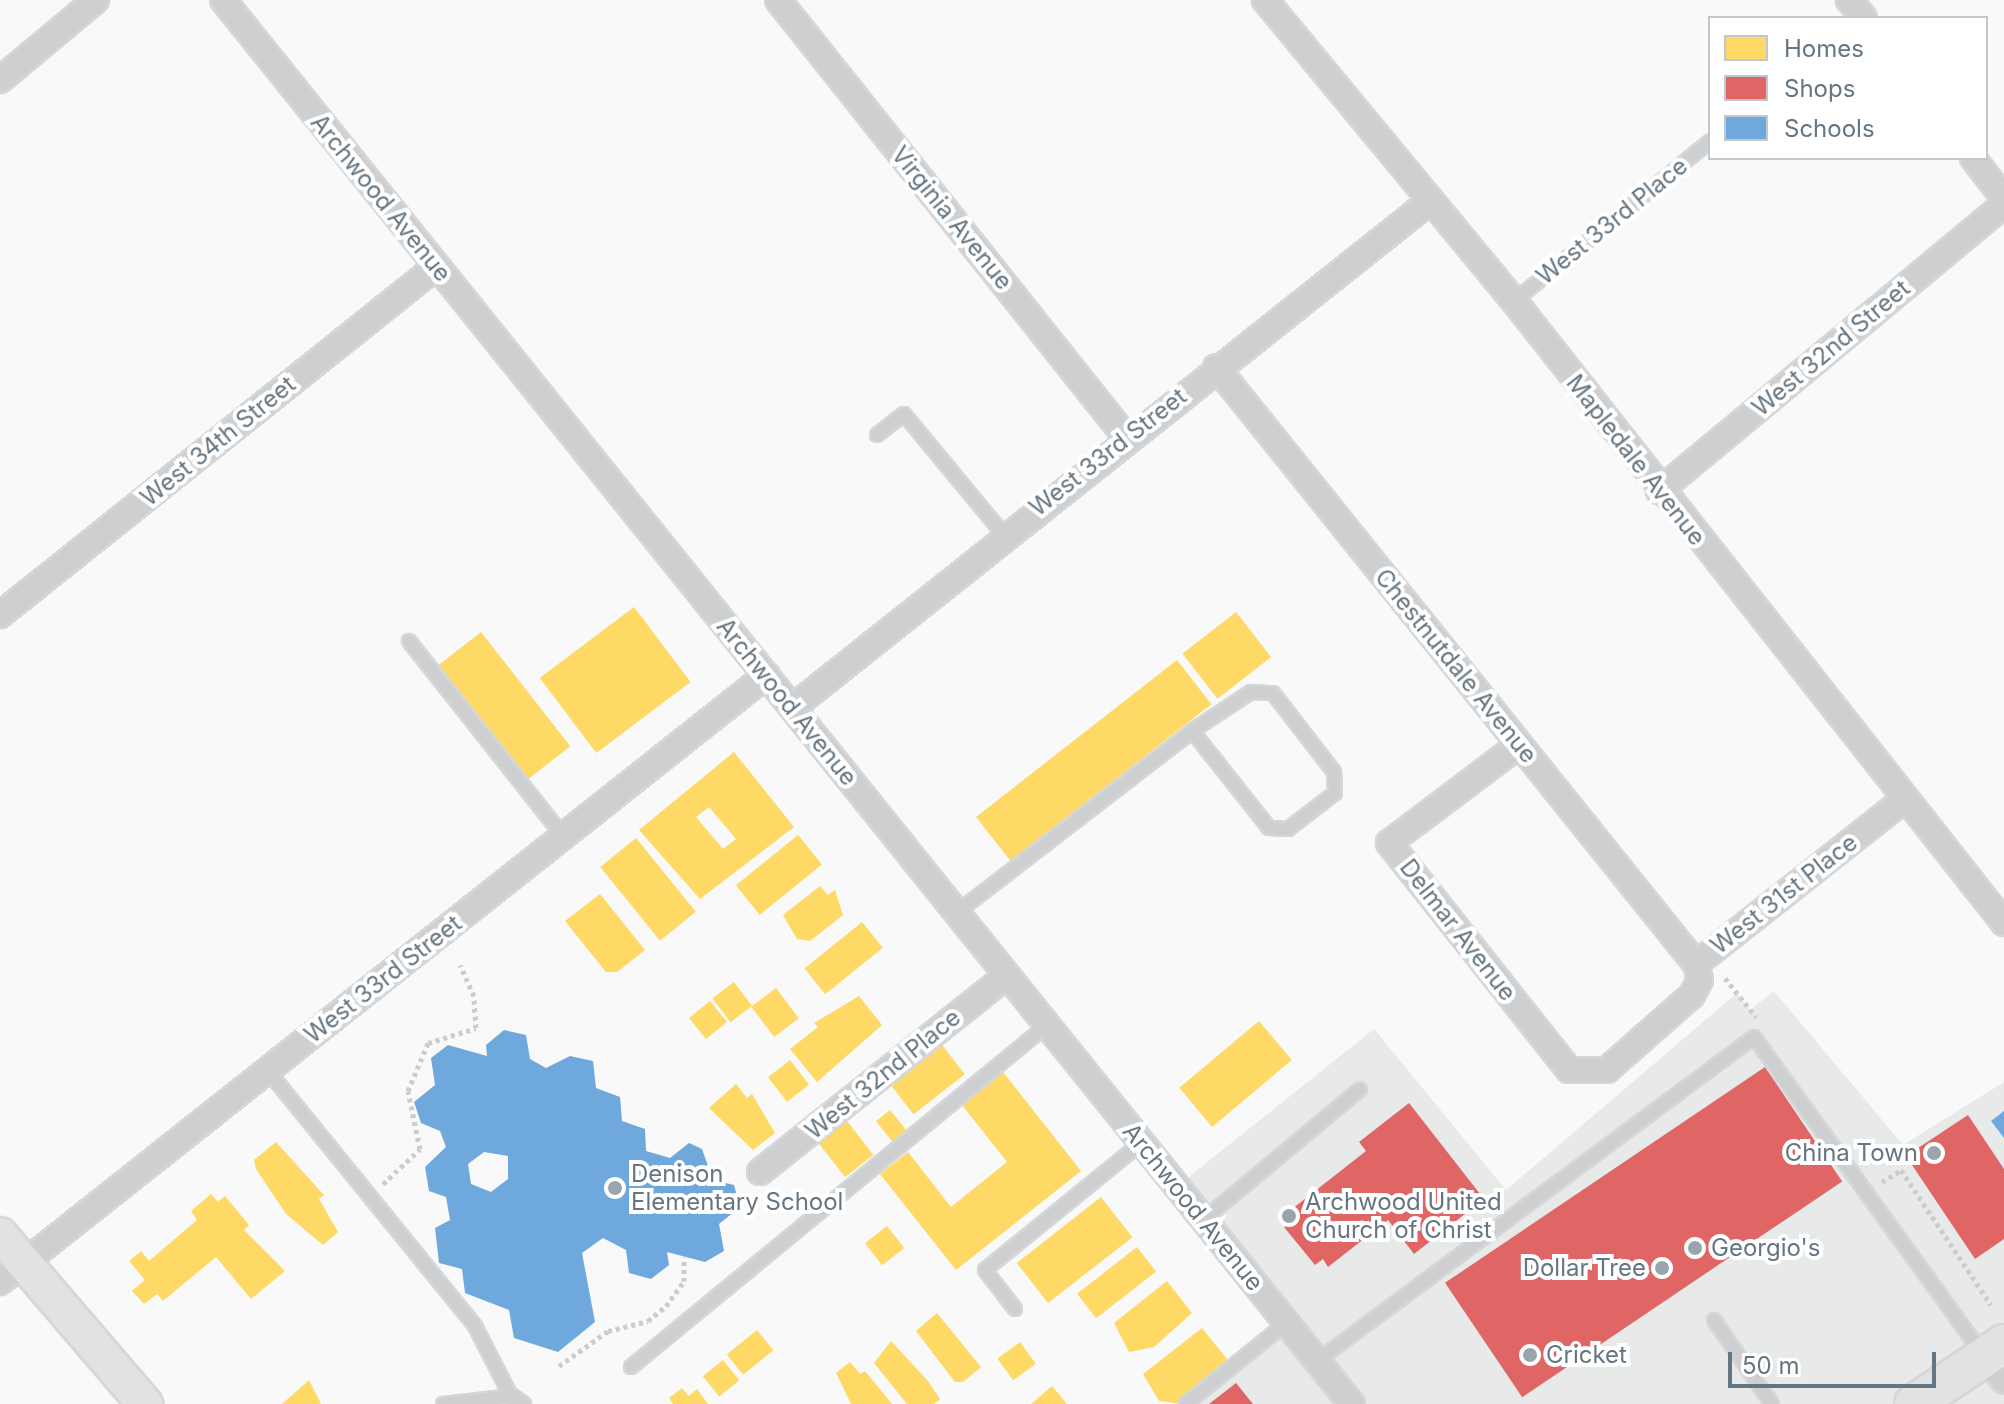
<!DOCTYPE html>
<html>
<head>
<meta charset="utf-8">
<style>
  body { margin:0 }
  #map { position:relative; width:2004px; height:1404px; overflow:hidden; background:#f9f9f9; font-family:Inter,sans-serif }
  div>[style] { position:absolute }
  .built>* { inset:0; background:#e8e9e9 }
  .homes>* { inset:0; background:#ffd966; transform-origin:0 0 }
  .shops>* { inset:0; background:#e06666; transform-origin:0 0 }
  .schools>* { inset:0; background:#6fa8dc }
  .path>* { height:5px; margin-top:-2.5px; transform-origin:0; background:repeating-linear-gradient(90deg,#cbcccd 0 4px,transparent 0 8px) }
  .roads { filter:drop-shadow(2px 0 #d5d6d7) drop-shadow(-2px 0 #d5d6d7) drop-shadow(0 2px #d5d6d7) drop-shadow(0 -2px #d5d6d7) }
  .service>* { height:12px; margin:-6px; padding:0 6px; transform-origin:6px; border-radius:6px; background:#cecfd0 }
  .minor>* { height:24px; margin:-12px; padding:0 12px; transform-origin:12px; border-radius:12px; background:#cecfd0 }
  .secondary>* { height:34px; margin:-17px; padding:0 17px; transform-origin:17px; border-radius:17px; background:#e1e2e2 }
  .primary>* { height:38px; margin:-19px; padding:0 19px; transform-origin:19px; border-radius:19px; background:#e1e2e2 }
  .dots>* { width:22px; height:22px; translate:-50% -50%; box-sizing:border-box; border:4px solid #fff; border-radius:50% }
  span { translate:-50% -50%; white-space:nowrap; text-align:center; line-height:1.15; -webkit-text-stroke:8px #fff; paint-order:stroke }
  .street-label { font-size:24px; color:#657683 }
  .poi-label { font-size:24px; color:#657683 }
  .right { translate:-100% -50%; text-align:right }
  .left { translate:0 -50%; text-align:left }
  .legend { position:absolute; left:1708px; top:16px; width:280px; height:144px; box-sizing:border-box; background:#fff; border:2px solid #c1c8cd; margin:0; padding:10px 14px; list-style:none; font-size:24px; color:#657683 }
  .legend li { display:flex; align-items:center; gap:16px; height:40px }
  .legend b { width:40px; border:2px solid #c1c8cd }
  .scale { position:absolute; left:1728px; top:1352px; width:208px; height:36px; box-sizing:border-box; border:4px solid #657683; border-top:0; padding-left:10px; font-size:24px; line-height:28px; white-space:nowrap; color:#657683; -webkit-text-stroke:6px #fff; paint-order:stroke }
</style>
</head>
<body>
<div id="map">
  <div class="built">
    <i style="clip-path:polygon(1774px 991px,1903px 1145px,2004px 1082px,2004px 1404px,1186px 1404px,1286px 1323px,1176px 1187px,1374px 1029px,1506px 1190px,1737px 993px,1750px 1010px)"></i>
  </div>
  <div class="homes">
    <i style="left:634px;top:607px;width:94px;height:118px;rotate:53deg"></i>
    <i style="left:1236px;top:612px;width:57px;height:68px;rotate:52deg"></i>
    <i style="left:481px;top:632px;width:145px;height:57px;rotate:52deg"></i>
    <i style="left:1177px;top:660px;width:56px;height:255px;rotate:52deg"></i>
    <i style="clip-path:polygon(evenodd,734px 752px,794px 827px,700px 899px,639px 830px,734px 752px,709px 807px,736px 839px,723px 849px,696px 817px,709px 807px)"></i>
    <i style="left:798px;top:835px;width:38px;height:80px;rotate:51deg"></i>
    <i style="left:636px;top:838px;width:95px;height:46px;rotate:51deg"></i>
    <i style="clip-path:polygon(820px 886px,828px 895px,835px 890px,843px 915px,810px 941px,797px 939px,783px 915px)"></i>
    <i style="clip-path:polygon(600px 894px,645px 950px,617px 972px,606px 972px,565px 921px)"></i>
    <i style="left:862px;top:922px;width:33px;height:74px;rotate:51deg"></i>
    <i style="left:734px;top:982px;width:30px;height:27px;rotate:53deg"></i>
    <i style="left:776px;top:988px;width:38px;height:31px;rotate:53deg"></i>
    <i style="clip-path:polygon(859px 996px,882px 1025px,817px 1082px,790px 1049px,818px 1027px,814px 1023px)"></i>
    <i style="left:710px;top:1001px;width:27px;height:27px;rotate:51deg"></i>
    <i style="left:1259px;top:1021px;width:51px;height:104px;rotate:50deg"></i>
    <i style="left:942px;top:1045px;width:37px;height:65px;rotate:52deg"></i>
    <i style="left:790px;top:1060px;width:31px;height:28px;rotate:52deg"></i>
    <i style="clip-path:polygon(1003px 1072px,1081px 1171px,956px 1270px,880px 1174px,908px 1152px,951px 1207px,1007px 1162px,962px 1105px)"></i>
    <i style="clip-path:polygon(736px 1084px,747px 1098px,752px 1094px,775px 1133px,753px 1150px,709px 1108px)"></i>
    <i style="left:890px;top:1110px;width:26px;height:18px;rotate:51deg"></i>
    <i style="left:847px;top:1121px;width:43px;height:36px;rotate:52deg"></i>
    <i style="clip-path:polygon(276px 1142px,324px 1195px,319px 1199px,338px 1232px,323px 1245px,286px 1214px,256px 1169px,254px 1160px)"></i>
    <i style="clip-path:polygon(211px 1194px,218px 1202px,225px 1196px,249px 1225px,244px 1230px,285px 1271px,251px 1299px,216px 1257px,163px 1301px,157px 1294px,144px 1304px,132px 1291px,145px 1280px,129px 1261px,141px 1251px,149px 1261px,197px 1220px,191px 1211px)"></i>
    <i style="left:1101px;top:1197px;width:51px;height:107px;rotate:52deg"></i>
    <i style="left:887px;top:1226px;width:28px;height:28px;rotate:52deg"></i>
    <i style="left:1137px;top:1247px;width:31px;height:76px;rotate:52deg"></i>
    <i style="clip-path:polygon(1167px 1281px,1192px 1313px,1154px 1347px,1129px 1352px,1114px 1323px)"></i>
    <i style="clip-path:polygon(937px 1313px,981px 1367px,963px 1382px,955px 1382px,916px 1331px)"></i>
    <i style="clip-path:polygon(1202px 1328px,1231px 1364px,1181px 1404px,1159px 1401px,1143px 1374px)"></i>
    <i style="left:757px;top:1330px;width:26px;height:39px;rotate:51deg"></i>
    <i style="clip-path:polygon(891px 1341px,928px 1381px,940px 1399px,934px 1404px,907px 1404px,874px 1363px)"></i>
    <i style="left:1020px;top:1342px;width:27px;height:28px;rotate:54deg"></i>
    <i style="left:723px;top:1360px;width:26px;height:26px;rotate:51deg"></i>
    <i style="clip-path:polygon(850px 1362px,860px 1374px,865px 1371px,892px 1404px,851px 1404px,836px 1373px)"></i>
    <i style="clip-path:polygon(309px 1380px,321px 1404px,282px 1404px)"></i>
    <i style="clip-path:polygon(1052px 1386px,1067px 1404px,1031px 1404px)"></i>
    <i style="clip-path:polygon(682px 1388px,689px 1396px,697px 1389px,708px 1404px,673px 1404px,669px 1398px)"></i>
  </div>
  <div class="shops">
    <i style="left:1765px;top:1067px;width:138px;height:386px;rotate:56deg"></i>
    <i style="clip-path:polygon(1409px 1103px,1484px 1199px,1414px 1254px,1388px 1220px,1328px 1267px,1323px 1259px,1315px 1265px,1284px 1227px,1293px 1220px,1287px 1213px,1366px 1151px,1359px 1142px)"></i>
    <i style="clip-path:polygon(1968px 1115px,2004px 1169px,2004px 1239px,1975px 1259px,1906px 1156px)"></i>
    <i style="clip-path:polygon(1236px 1383px,1253px 1404px,1209px 1404px)"></i>
  </div>
  <div class="schools">
    <i style="clip-path:polygon(evenodd,504px 1030px,526px 1035px,530px 1059px,546px 1068px,570px 1056px,593px 1061px,596px 1088px,620px 1097px,622px 1121px,645px 1129px,646px 1151px,670px 1158px,689px 1143px,702px 1149px,713px 1180px,734px 1185px,740px 1207px,719px 1224px,724px 1251px,705px 1262px,667px 1252px,669px 1265px,651px 1279px,629px 1273px,626px 1250px,603px 1238px,582px 1253px,595px 1322px,558px 1352px,514px 1338px,509px 1310px,465px 1293px,462px 1269px,439px 1263px,435px 1228px,450px 1220px,446px 1197px,429px 1191px,425px 1167px,446px 1147px,440px 1131px,421px 1123px,414px 1102px,435px 1085px,431px 1058px,448px 1045px,487px 1056px,486px 1045px,504px 1030px,484px 1152px,508px 1156px,508px 1179px,491px 1192px,471px 1184px,468px 1164px,484px 1152px)"></i>
    <i style="clip-path:polygon(2004px 1111px,2004px 1138px,1991px 1121px)"></i>
  </div>
  <div class="path">
    <i style="left:1725px;top:978px;width:50px;rotate:51.5deg"></i>
    <i style="left:1882px;top:1182px;width:22px;rotate:-32deg"></i>
    <i style="left:1901px;top:1170px;width:162px;rotate:56.3deg"></i>
    <i style="left:383px;top:1184px;width:51px;rotate:-43.4deg"></i>
    <i style="left:420px;top:1149px;width:59px;rotate:-101.7deg"></i>
    <i style="left:408px;top:1091px;width:52px;rotate:-67.4deg"></i>
    <i style="left:428px;top:1043px;width:50px;rotate:-17.4deg"></i>
    <i style="left:476px;top:1028px;width:32px;rotate:-94deg"></i>
    <i style="left:474px;top:996px;width:34px;rotate:-114deg"></i>
    <i style="left:559px;top:1366px;width:60px;rotate:-35.5deg"></i>
    <i style="left:608px;top:1331px;width:41px;rotate:-14deg"></i>
    <i style="left:648px;top:1321px;width:23px;rotate:-40deg"></i>
    <i style="left:666px;top:1306px;width:31px;rotate:-54deg"></i>
    <i style="left:684px;top:1281px;width:24px;rotate:-90deg"></i>
  </div>
  <div class="roads">
    <div class="service">
      <i style="left:1514px;top:301px;width:253px;rotate:-39.2deg"></i>
      <i style="left:877px;top:435px;width:34px;rotate:-38deg"></i>
      <i style="left:904px;top:414px;width:157px;rotate:50.4deg"></i>
      <i style="left:409px;top:641px;width:248px;rotate:51.7deg"></i>
      <i style="left:956px;top:913px;width:298px;rotate:-37.6deg"></i>
      <i style="left:1192px;top:731px;width:71px;rotate:-33.5deg"></i>
      <i style="left:1251px;top:692px;width:22px;rotate:3deg"></i>
      <i style="left:1273px;top:693px;width:100px;rotate:52.3deg"></i>
      <i style="left:1334px;top:772px;width:21px;rotate:87deg"></i>
      <i style="left:1335px;top:793px;width:59px;rotate:142.5deg"></i>
      <i style="left:1288px;top:829px;width:19px;rotate:-177deg"></i>
      <i style="left:1269px;top:828px;width:124px;rotate:-128.4deg"></i>
      <i style="left:268px;top:1071px;width:328px;rotate:50.9deg"></i>
      <i style="left:475px;top:1326px;width:88px;rotate:62.9deg"></i>
      <i style="left:1203px;top:1220px;width:204px;rotate:-39.8deg"></i>
      <i style="left:1015px;top:1309px;width:49px;rotate:-127.6deg"></i>
      <i style="left:985px;top:1270px;width:201px;rotate:-39.1deg"></i>
      <i style="left:1714px;top:1320px;width:102px;rotate:55.4deg"></i>
      <i style="left:1317px;top:1361px;width:544px;rotate:-36.55deg"></i>
      <i style="left:1754px;top:1037px;width:388px;rotate:54.2deg"></i>
      <i style="left:631px;top:1367px;width:537px;rotate:-39.41deg"></i>
      <i style="left:443px;top:1404px;width:70px;rotate:-6.5deg"></i>
      <i style="left:513px;top:1396px;width:14px;rotate:36deg"></i>
      <i style="left:1186px;top:1404px;width:129px;rotate:-39deg"></i>
    </div>
    <div class="minor">
      <i style="left:223px;top:0;width:1802px;rotate:51.2deg"></i>
      <i style="left:778px;top:0;width:559px;rotate:51.47deg"></i>
      <i style="left:1265px;top:0;width:391px;rotate:50.4deg"></i>
      <i style="left:1514px;top:301px;width:792px;rotate:51.77deg"></i>
      <i style="left:1849px;top:0;width:23px;rotate:50deg"></i>
      <i style="left:0;top:80px;width:125px;rotate:-39.8deg"></i>
      <i style="left:1973px;top:158px;width:51px;rotate:52.2deg"></i>
      <i style="left:1216px;top:367px;width:766px;rotate:51.2deg"></i>
      <i style="left:1696px;top:964px;width:16px;rotate:76deg"></i>
      <i style="left:1700px;top:980px;width:17px;rotate:118deg"></i>
      <i style="left:1692px;top:995px;width:113px;rotate:138.6deg"></i>
      <i style="left:1607px;top:1070px;width:38px;rotate:180deg"></i>
      <i style="left:1569px;top:1070px;width:290px;rotate:-128.4deg"></i>
      <i style="left:1389px;top:843px;width:163px;rotate:-37deg"></i>
      <i style="left:1659px;top:491px;width:448px;rotate:-39.7deg"></i>
      <i style="left:0;top:615px;width:558px;rotate:-38.6deg"></i>
      <i style="left:792px;top:708px;width:814px;rotate:-38.46deg"></i>
      <i style="left:1696px;top:964px;width:266px;rotate:-38.3deg"></i>
      <i style="left:760px;top:1172px;width:315px;rotate:-38.5deg"></i>
      <i style="left:0;top:1282px;width:978px;rotate:-38.36deg"></i>
      <i style="left:1984px;top:1356px;width:32px;rotate:51deg"></i>
    </div>
    <div class="secondary">
      <i style="left:0;top:1235px;width:223px;rotate:49.4deg"></i>
    </div>
    <div class="primary">
      <i style="left:1914px;top:1404px;width:108px;rotate:-33.7deg"></i>
    </div>
  </div>
  <div class="dots">
    <i style="left:1934px;top:1153px;background:#99a4ac"></i>
    <i style="left:615px;top:1188px;background:#99a4ac"></i>
    <i style="left:1289px;top:1216px;background:#99a4ac"></i>
    <i style="left:1695px;top:1248px;background:#99a4ac"></i>
    <i style="left:1662px;top:1268px;background:#99a4ac"></i>
    <i style="left:1530px;top:1355px;background:#99a4ac"></i>
  </div>
  <div class="street-label">
    <span style="left:381px;top:198px;rotate:51deg">Archwood Avenue</span>
    <span style="left:952px;top:218px;rotate:51deg">Virginia Avenue</span>
    <span style="left:1612px;top:221px;rotate:-39deg">West 33rd Place</span>
    <span style="left:1831px;top:348px;rotate:-40deg">West 32nd Street</span>
    <span style="left:218px;top:441px;rotate:-39deg">West 34th Street</span>
    <span style="left:1108px;top:452px;rotate:-38deg">West 33rd Street</span>
    <span style="left:1636px;top:460px;rotate:52deg">Mapledale Avenue</span>
    <span style="left:1456px;top:666px;rotate:51deg">Chestnutdale Avenue</span>
    <span style="left:787px;top:702px;rotate:51deg">Archwood Avenue</span>
    <span style="left:1784px;top:894px;rotate:-38deg">West 31st Place</span>
    <span style="left:1458px;top:930px;rotate:52deg">Delmar Avenue</span>
    <span style="left:383px;top:979px;rotate:-38deg">West 33rd Street</span>
    <span style="left:883px;top:1074px;rotate:-39deg">West 32nd Place</span>
    <span style="left:1193px;top:1207px;rotate:51deg">Archwood Avenue</span>
  </div>
  <div class="poi-label">
    <span class="right" style="left:1918px;top:1153px">China Town</span>
    <span class="left" style="left:631px;top:1188px">Denison<br>Elementary School</span>
    <span class="left" style="left:1305px;top:1216px">Archwood United<br>Church of Christ</span>
    <span class="left" style="left:1711px;top:1248px">Georgio's</span>
    <span class="right" style="left:1646px;top:1268px">Dollar Tree</span>
    <span class="left" style="left:1546px;top:1355px">Cricket</span>
  </div>
  <ul class="legend">
  <li><b style="height:22px;background:#ffd966"></b>Homes</li>
  <li><b style="height:22px;background:#e06666"></b>Shops</li>
  <li><b style="height:22px;background:#6fa8dc"></b>Schools</li>
  </ul>
  <div class="scale">50 m</div>
</div>
</body>
</html>
